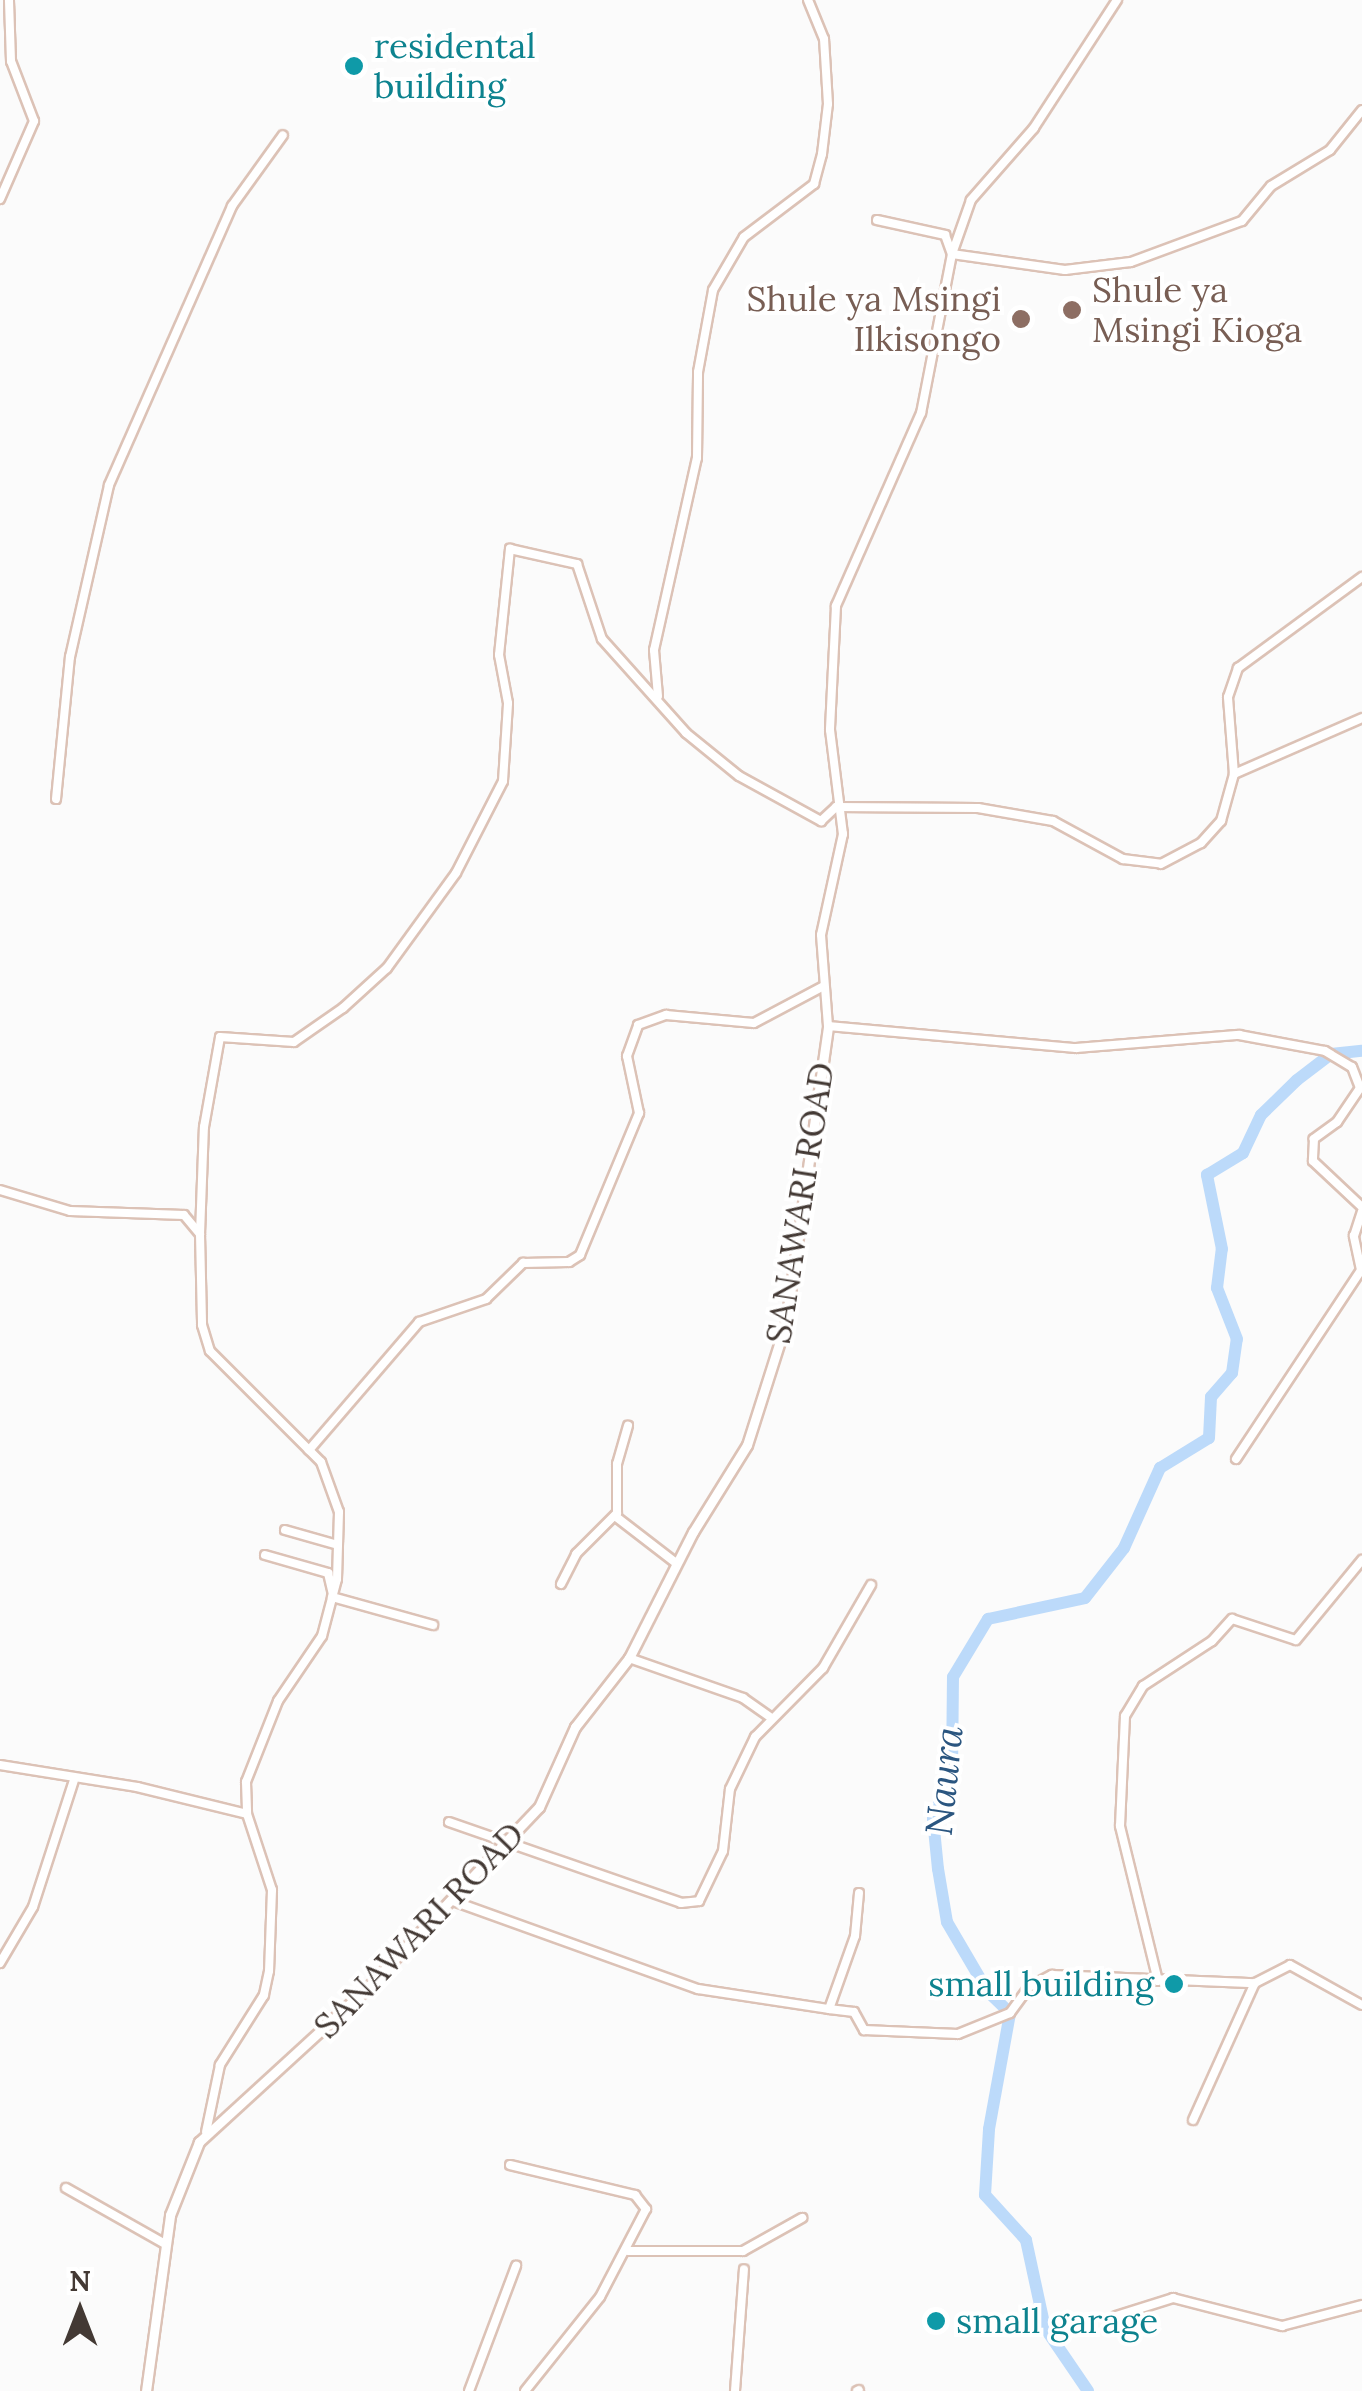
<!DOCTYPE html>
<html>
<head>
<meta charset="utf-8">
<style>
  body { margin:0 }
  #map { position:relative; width:1362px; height:2391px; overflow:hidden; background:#fbfbfb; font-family:Lora,serif }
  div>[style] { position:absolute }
  .river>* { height:12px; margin:-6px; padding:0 6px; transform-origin:6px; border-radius:6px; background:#bcdafa }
  .roads { filter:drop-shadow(2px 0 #dcc2b6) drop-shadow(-2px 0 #dcc2b6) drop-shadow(0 2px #dcc2b6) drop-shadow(0 -2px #dcc2b6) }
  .minor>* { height:8px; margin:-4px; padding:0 4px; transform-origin:4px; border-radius:4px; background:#fff }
  .tertiary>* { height:9px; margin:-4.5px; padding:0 4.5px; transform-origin:4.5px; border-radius:4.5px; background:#fff }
  .dots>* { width:28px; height:28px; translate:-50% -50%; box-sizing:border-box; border:5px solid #fff; border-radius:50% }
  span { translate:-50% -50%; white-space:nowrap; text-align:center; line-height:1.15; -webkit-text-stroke:8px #fff; paint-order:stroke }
  .culture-label { font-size:35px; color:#0d838f }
  .left { translate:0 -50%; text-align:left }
  .right { translate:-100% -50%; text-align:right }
  .education-label { font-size:35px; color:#785e54 }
  .street-label { font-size:35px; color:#433934 }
  .water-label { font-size:38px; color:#2b5680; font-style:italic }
  .north { position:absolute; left:30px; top:2261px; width:100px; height:100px; -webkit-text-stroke:8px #fff; paint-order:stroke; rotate:0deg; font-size:28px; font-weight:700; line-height:40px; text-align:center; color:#433934 }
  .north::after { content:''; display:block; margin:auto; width:35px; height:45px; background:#433934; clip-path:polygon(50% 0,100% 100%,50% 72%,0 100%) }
</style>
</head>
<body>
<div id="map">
  <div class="river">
    <i style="left:1088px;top:2391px;width:76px;rotate:-124.3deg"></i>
    <i style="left:1045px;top:2328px;width:90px;rotate:-102.2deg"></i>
    <i style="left:1026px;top:2240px;width:61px;rotate:-132.3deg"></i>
    <i style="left:985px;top:2195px;width:66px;rotate:-86.5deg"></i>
    <i style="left:989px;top:2129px;width:118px;rotate:-79.7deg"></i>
    <i style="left:1010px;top:2013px;width:30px;rotate:-136deg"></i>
    <i style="left:988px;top:1992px;width:81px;rotate:-120.4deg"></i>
    <i style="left:947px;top:1922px;width:54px;rotate:-99.6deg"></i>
    <i style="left:938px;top:1869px;width:50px;rotate:-95.7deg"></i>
    <i style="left:933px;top:1819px;width:52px;rotate:-68.4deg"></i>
    <i style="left:952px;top:1771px;width:94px;rotate:-89.4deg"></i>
    <i style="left:953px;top:1677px;width:68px;rotate:-58.9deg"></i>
    <i style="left:988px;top:1619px;width:99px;rotate:-12.2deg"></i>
    <i style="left:1085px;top:1598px;width:63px;rotate:-52deg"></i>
    <i style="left:1124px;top:1548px;width:88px;rotate:-65.8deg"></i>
    <i style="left:1160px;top:1468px;width:57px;rotate:-31.5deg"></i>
    <i style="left:1209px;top:1438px;width:41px;rotate:-87.2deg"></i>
    <i style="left:1211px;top:1397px;width:32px;rotate:-49deg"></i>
    <i style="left:1232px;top:1373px;width:34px;rotate:-82deg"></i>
    <i style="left:1237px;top:1339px;width:55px;rotate:-111.4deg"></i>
    <i style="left:1217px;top:1288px;width:39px;rotate:-83deg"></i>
    <i style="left:1222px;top:1249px;width:76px;rotate:-101.5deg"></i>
    <i style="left:1207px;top:1175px;width:42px;rotate:-31.4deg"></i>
    <i style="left:1243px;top:1153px;width:42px;rotate:-64.7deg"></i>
    <i style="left:1261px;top:1115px;width:50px;rotate:-44.2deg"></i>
    <i style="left:1297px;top:1080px;width:43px;rotate:-37.4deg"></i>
    <i style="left:1331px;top:1054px;width:31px;rotate:-6deg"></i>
  </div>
  <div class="roads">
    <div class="minor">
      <i style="left:1117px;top:0;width:153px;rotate:123deg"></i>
      <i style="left:1034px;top:128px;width:96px;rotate:131.2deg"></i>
      <i style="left:971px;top:200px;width:57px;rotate:109.4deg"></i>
      <i style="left:952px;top:254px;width:162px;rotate:101deg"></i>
      <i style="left:921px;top:413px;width:211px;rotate:113.8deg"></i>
      <i style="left:836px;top:606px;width:124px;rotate:92.8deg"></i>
      <i style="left:830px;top:730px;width:105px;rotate:82.9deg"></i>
      <i style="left:843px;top:834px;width:103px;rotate:102.3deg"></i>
      <i style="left:821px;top:935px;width:91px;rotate:85.6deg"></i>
      <i style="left:828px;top:1026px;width:249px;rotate:5.1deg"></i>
      <i style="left:1076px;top:1048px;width:164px;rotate:-4.6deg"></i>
      <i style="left:1239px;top:1035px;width:87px;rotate:10.5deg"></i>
      <i style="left:1325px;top:1051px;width:31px;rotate:31deg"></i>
      <i style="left:1352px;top:1067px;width:22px;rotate:69deg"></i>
      <i style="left:1360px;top:1088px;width:41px;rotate:124.1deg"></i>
      <i style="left:1337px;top:1122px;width:29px;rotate:144deg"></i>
      <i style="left:1314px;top:1139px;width:22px;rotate:93deg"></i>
      <i style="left:1313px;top:1161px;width:67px;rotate:43.2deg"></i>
      <i style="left:0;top:199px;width:85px;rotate:-66.4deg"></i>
      <i style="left:34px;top:121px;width:64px;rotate:-111deg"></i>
      <i style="left:11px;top:61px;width:61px;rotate:-91.9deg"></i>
      <i style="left:877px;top:220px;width:70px;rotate:12.4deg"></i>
      <i style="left:945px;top:235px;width:20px;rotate:70deg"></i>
      <i style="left:952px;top:254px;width:114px;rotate:8.1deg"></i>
      <i style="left:1065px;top:270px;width:66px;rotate:-6.9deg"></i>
      <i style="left:1131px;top:262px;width:118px;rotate:-20.3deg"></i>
      <i style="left:1242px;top:221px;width:45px;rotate:-50.4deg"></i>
      <i style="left:1271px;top:186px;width:69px;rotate:-31.4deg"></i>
      <i style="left:1330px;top:150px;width:51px;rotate:-51.3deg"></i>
      <i style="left:658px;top:696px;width:46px;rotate:-95deg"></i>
      <i style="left:654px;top:650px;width:197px;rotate:-77.4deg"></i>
      <i style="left:697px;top:458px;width:86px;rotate:-89.3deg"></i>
      <i style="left:698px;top:372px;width:83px;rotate:-79.6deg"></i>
      <i style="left:713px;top:290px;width:61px;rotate:-59.7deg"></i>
      <i style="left:744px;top:237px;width:88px;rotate:-37.1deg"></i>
      <i style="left:814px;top:184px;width:31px;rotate:-75deg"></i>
      <i style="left:822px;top:154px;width:50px;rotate:-83.2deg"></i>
      <i style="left:828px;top:104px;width:65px;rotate:-93.5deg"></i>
      <i style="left:824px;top:39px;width:42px;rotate:-112.3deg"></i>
      <i style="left:1234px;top:774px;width:77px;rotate:-94.5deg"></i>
      <i style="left:1228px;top:697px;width:31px;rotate:-71deg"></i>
      <i style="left:1238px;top:668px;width:154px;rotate:-36.3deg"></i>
      <i style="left:56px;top:799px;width:143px;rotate:-84.4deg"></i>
      <i style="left:70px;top:657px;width:176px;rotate:-77.2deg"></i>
      <i style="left:109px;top:485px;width:305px;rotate:-66.2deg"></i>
      <i style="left:232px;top:206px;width:87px;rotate:-54.3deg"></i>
      <i style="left:0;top:1190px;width:73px;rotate:16.7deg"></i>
      <i style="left:70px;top:1211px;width:114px;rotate:2deg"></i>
      <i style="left:184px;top:1215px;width:25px;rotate:50deg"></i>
      <i style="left:200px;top:1234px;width:91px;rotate:88.7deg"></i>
      <i style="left:202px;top:1325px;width:27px;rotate:73deg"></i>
      <i style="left:210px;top:1351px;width:157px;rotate:45deg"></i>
      <i style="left:321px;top:1462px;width:53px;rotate:70.2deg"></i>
      <i style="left:339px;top:1512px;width:67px;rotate:91.7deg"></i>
      <i style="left:337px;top:1579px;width:59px;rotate:104.7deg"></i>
      <i style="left:322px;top:1636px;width:78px;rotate:124.1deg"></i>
      <i style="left:278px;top:1701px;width:87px;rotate:111.6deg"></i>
      <i style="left:246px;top:1782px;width:32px;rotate:88deg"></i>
      <i style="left:247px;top:1814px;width:80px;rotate:71.8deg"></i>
      <i style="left:272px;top:1890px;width:81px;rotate:92.1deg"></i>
      <i style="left:269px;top:1971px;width:25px;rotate:102deg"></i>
      <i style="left:264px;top:1995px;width:83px;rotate:122.2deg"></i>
      <i style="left:220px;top:2065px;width:68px;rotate:101.8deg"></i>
      <i style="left:200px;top:1234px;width:107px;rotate:-87.9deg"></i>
      <i style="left:204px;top:1127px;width:91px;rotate:-79.9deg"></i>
      <i style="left:220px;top:1037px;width:74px;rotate:3.9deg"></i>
      <i style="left:294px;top:1042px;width:60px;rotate:-34.8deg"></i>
      <i style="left:343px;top:1008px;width:59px;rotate:-42.3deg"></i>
      <i style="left:387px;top:968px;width:117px;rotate:-54deg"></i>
      <i style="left:456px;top:873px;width:103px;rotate:-62.9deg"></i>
      <i style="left:503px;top:781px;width:78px;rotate:-86.3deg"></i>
      <i style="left:508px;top:703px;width:49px;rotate:-100.6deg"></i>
      <i style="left:499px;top:655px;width:107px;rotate:-84.1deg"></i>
      <i style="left:510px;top:549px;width:69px;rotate:12.6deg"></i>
      <i style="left:577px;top:564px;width:79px;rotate:71.6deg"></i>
      <i style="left:602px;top:639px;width:126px;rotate:48.2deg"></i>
      <i style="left:686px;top:733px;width:68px;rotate:39.1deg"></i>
      <i style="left:739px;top:776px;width:94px;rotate:28.8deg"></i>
      <i style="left:821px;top:821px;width:21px;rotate:-43deg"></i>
      <i style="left:836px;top:807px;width:142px;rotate:0.4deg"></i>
      <i style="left:978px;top:808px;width:76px;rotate:9.8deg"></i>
      <i style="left:1053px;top:821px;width:80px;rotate:28.5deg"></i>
      <i style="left:1123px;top:859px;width:38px;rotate:7deg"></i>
      <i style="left:1161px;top:864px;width:45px;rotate:-27.7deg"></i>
      <i style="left:1201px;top:843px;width:30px;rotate:-48deg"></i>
      <i style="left:1221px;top:821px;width:49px;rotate:-74.5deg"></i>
      <i style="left:1234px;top:774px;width:140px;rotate:-23.6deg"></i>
      <i style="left:309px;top:1450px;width:169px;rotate:-49.3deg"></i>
      <i style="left:419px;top:1322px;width:71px;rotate:-18.9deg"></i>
      <i style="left:486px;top:1299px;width:52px;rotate:-44.2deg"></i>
      <i style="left:523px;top:1263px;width:46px;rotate:-1.2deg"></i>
      <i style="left:569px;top:1262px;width:13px;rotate:-32deg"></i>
      <i style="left:580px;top:1255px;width:154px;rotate:-67.4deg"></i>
      <i style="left:639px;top:1113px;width:58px;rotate:-101.9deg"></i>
      <i style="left:627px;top:1056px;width:33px;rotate:-70deg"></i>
      <i style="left:638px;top:1025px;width:30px;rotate:-20deg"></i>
      <i style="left:666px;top:1015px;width:88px;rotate:5.2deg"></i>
      <i style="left:754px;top:1023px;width:79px;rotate:-27.9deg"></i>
      <i style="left:1236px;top:1459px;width:227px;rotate:-56.5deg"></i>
      <i style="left:1361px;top:1270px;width:35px;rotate:-102deg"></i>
      <i style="left:1354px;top:1236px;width:26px;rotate:-72deg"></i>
      <i style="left:615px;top:1516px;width:77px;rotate:37.6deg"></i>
      <i style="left:285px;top:1530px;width:55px;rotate:15.8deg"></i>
      <i style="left:265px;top:1555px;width:66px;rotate:15.9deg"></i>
      <i style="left:328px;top:1573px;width:22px;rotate:77deg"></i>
      <i style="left:561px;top:1584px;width:34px;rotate:-63deg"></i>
      <i style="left:576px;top:1554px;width:58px;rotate:-45deg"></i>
      <i style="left:617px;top:1513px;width:49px;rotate:-90deg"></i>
      <i style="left:617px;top:1464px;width:40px;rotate:-74deg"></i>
      <i style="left:332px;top:1597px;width:105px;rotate:15.5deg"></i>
      <i style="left:629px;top:1658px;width:121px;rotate:19.3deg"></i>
      <i style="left:743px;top:1698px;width:33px;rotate:35deg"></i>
      <i style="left:0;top:1765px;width:139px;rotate:9.1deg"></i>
      <i style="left:137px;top:1787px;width:113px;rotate:13.8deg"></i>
      <i style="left:449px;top:1822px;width:246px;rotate:19.2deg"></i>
      <i style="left:681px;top:1903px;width:18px;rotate:-6deg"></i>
      <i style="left:699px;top:1901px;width:55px;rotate:-64.4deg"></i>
      <i style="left:723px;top:1851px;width:62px;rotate:-83.6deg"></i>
      <i style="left:730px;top:1789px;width:58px;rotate:-64.3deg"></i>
      <i style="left:755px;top:1737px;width:97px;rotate:-45.4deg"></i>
      <i style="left:823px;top:1668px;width:96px;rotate:-60deg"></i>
      <i style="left:859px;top:1893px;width:43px;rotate:95.3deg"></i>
      <i style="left:855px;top:1936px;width:77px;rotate:109.6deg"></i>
      <i style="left:829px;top:2009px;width:25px;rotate:7deg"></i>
      <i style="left:854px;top:2012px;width:21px;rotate:61deg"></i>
      <i style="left:864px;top:2030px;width:94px;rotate:2.4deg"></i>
      <i style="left:958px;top:2034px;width:56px;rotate:-22deg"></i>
      <i style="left:1010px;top:2013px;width:32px;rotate:-54deg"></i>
      <i style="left:1029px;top:1987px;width:26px;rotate:-28deg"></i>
      <i style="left:1052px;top:1975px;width:203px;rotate:2.3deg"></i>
      <i style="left:1255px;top:1983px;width:39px;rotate:-27deg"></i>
      <i style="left:1290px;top:1965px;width:82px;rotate:29.1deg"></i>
      <i style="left:453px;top:1901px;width:260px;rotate:19.8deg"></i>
      <i style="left:698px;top:1989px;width:133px;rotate:8.7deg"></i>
      <i style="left:0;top:1963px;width:65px;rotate:-59.5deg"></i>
      <i style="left:33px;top:1907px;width:133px;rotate:-72.1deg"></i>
      <i style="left:1158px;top:1981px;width:160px;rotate:-103.8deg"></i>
      <i style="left:1120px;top:1826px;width:110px;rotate:-87.4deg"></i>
      <i style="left:1125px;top:1716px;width:35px;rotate:-59deg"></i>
      <i style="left:1143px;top:1686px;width:82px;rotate:-33.1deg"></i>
      <i style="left:1212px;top:1641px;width:30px;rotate:-48deg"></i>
      <i style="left:1232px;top:1619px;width:67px;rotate:18.2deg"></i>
      <i style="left:1296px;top:1640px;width:104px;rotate:-50.5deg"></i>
      <i style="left:1193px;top:2120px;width:150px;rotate:-65.7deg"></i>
      <i style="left:510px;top:2165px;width:129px;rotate:13.5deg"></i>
      <i style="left:635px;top:2195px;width:18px;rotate:52deg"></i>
      <i style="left:646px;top:2209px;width:99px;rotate:117.6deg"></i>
      <i style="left:600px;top:2297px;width:120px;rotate:128.6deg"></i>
      <i style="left:66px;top:2188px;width:114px;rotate:29.5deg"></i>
      <i style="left:628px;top:2251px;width:115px"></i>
      <i style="left:743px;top:2251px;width:68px;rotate:-29.2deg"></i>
      <i style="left:1116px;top:2316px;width:60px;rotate:-17.5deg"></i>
      <i style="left:1173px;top:2298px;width:113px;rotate:14.4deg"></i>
      <i style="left:1282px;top:2326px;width:83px;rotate:-14.7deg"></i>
      <i style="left:469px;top:2391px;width:134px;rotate:-69.4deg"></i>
      <i style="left:735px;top:2391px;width:122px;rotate:-85.8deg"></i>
      <i style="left:857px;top:2391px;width:2px;rotate:-27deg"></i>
    </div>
    <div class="tertiary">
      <i style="left:146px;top:2391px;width:178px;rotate:-82.2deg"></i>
      <i style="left:170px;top:2215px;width:79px;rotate:-68.3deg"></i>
      <i style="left:199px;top:2142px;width:229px;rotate:-42.5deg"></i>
      <i style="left:368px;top:1987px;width:248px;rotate:-46.5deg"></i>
      <i style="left:539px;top:1807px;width:88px;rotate:-65.8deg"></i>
      <i style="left:575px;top:1727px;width:88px;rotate:-52deg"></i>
      <i style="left:629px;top:1658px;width:141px;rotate:-63.1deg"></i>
      <i style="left:693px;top:1532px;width:102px;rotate:-58.2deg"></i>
      <i style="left:747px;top:1445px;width:129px;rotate:-72.4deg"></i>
      <i style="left:786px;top:1322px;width:299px;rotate:-81.9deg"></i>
    </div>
  </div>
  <div class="dots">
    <i style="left:354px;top:66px;background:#0f9aa8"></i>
    <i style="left:1072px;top:310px;background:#8d6e63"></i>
    <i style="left:1021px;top:319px;background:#8d6e63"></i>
    <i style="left:1174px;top:1984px;background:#0f9aa8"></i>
    <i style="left:936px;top:2321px;background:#0f9aa8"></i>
  </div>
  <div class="culture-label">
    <span class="left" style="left:374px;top:66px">residental<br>building</span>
    <span class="right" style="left:1154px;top:1984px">small building</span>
    <span class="left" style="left:956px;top:2321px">small garage</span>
  </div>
  <div class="education-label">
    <span class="left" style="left:1092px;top:310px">Shule ya<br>Msingi Kioga</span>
    <span class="right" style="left:1001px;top:319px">Shule ya Msingi<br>Ilkisongo</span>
  </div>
  <div class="street-label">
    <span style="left:800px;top:1203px;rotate:-81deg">SANAWARI ROAD</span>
    <span style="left:419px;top:1930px;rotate:-46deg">SANAWARI ROAD</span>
  </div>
  <div class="water-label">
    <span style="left:944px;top:1781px;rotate:-84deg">Naura</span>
  </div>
  <div class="north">N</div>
</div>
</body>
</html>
